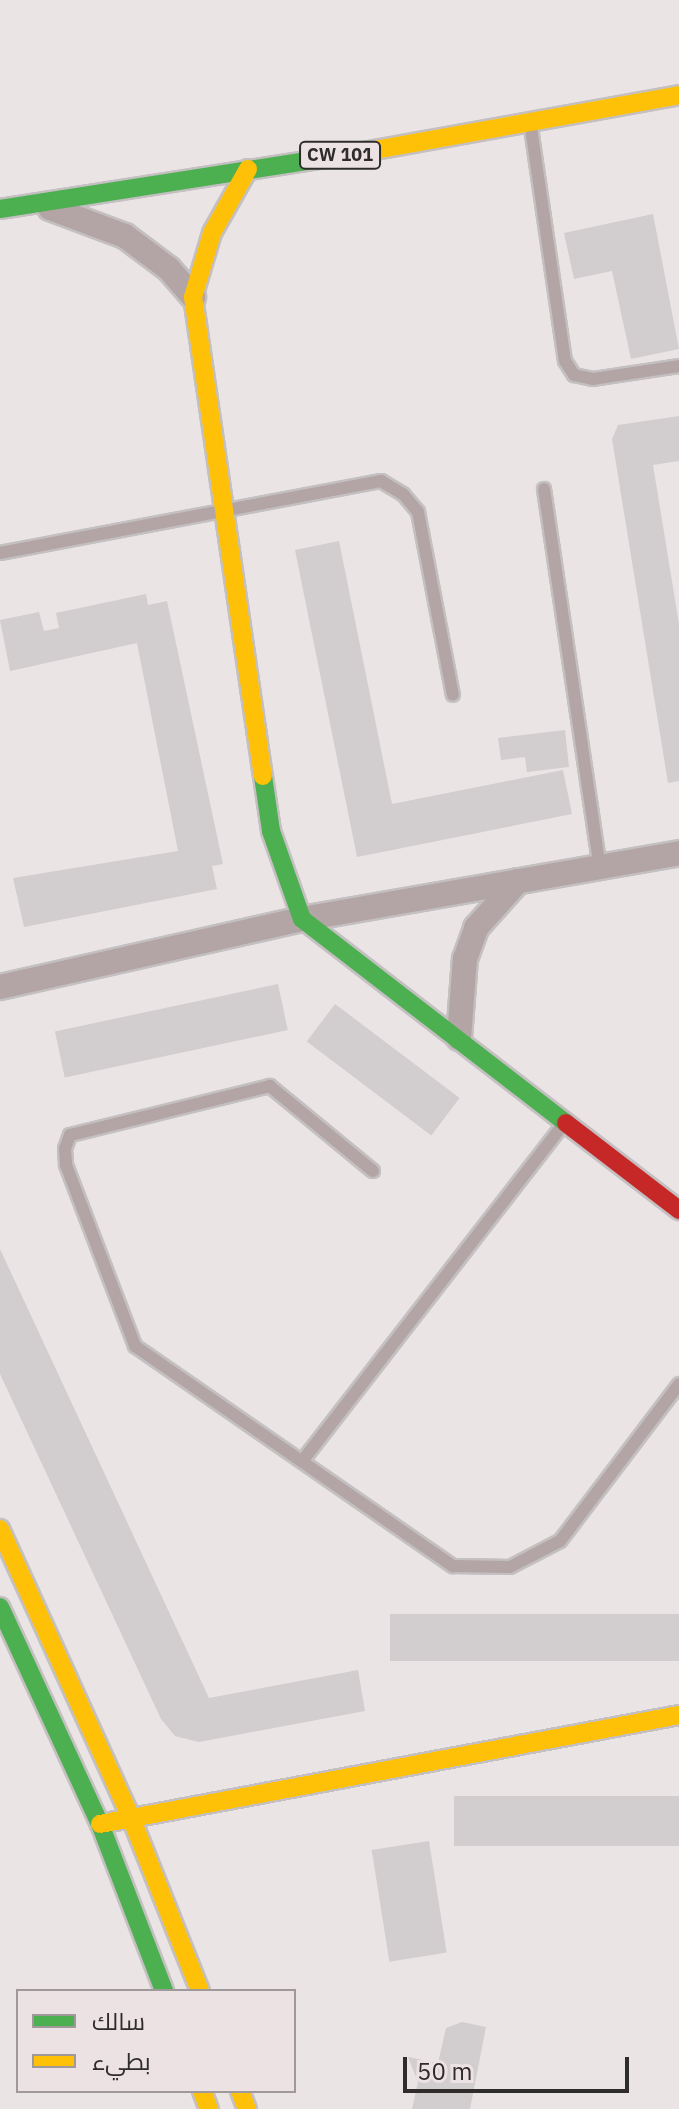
<!DOCTYPE html>
<html>
<head>
<meta charset="utf-8">
<style>
  body { margin:0 }
  #map { position:relative; width:679px; height:2109px; overflow:hidden; background:#eae4e5; font-family:"IBM Plex Sans",Cairo,sans-serif }
  div>[style] { position:absolute }
  .building>* { inset:0; background:#d2cdce; transform-origin:0 0 }
  .roads { filter:drop-shadow(2px 0 #c4c0c1) drop-shadow(-2px 0 #c4c0c1) drop-shadow(0 2px #c4c0c1) drop-shadow(0 -2px #c4c0c1) }
  .lane>* { height:12px; margin:-6px; padding:0 6px; transform-origin:6px; border-radius:6px; background:#b3a4a5 }
  .street>* { height:24px; margin:-12px; padding:0 12px; transform-origin:12px; border-radius:12px; background:#b3a4a5 }
  .fast>* { height:18px; margin:-9px; padding:0 9px; transform-origin:9px; border-radius:9px; background:#4caf50 }
  .slow>* { height:18px; margin:-9px; padding:0 9px; transform-origin:9px; border-radius:9px; background:#ffc107 }
  .jam>* { height:18px; margin:-9px; padding:0 9px; transform-origin:9px; border-radius:9px; background:#c62828 }
  span { translate:-50% -50%; white-space:nowrap; text-align:center; line-height:1.15; -webkit-text-stroke:8px #ece2e3; paint-order:stroke }
  .shield-label span { padding:2px 6px; background:#ece2e3; border:2px solid; border-radius:6px; -webkit-text-stroke-width:0 }
  .shield-label { font-size:18px; color:#2f2c2c; font-weight:700 }
  .legend { position:absolute; left:16px; top:1989px; width:280px; height:104px; box-sizing:border-box; background:#ece2e3; border:2px solid #a0999a; margin:0; padding:10px 14px; list-style:none; font-size:24px; color:#2f2c2c }
  .legend li { display:flex; align-items:center; gap:16px; height:40px }
  .legend b { width:40px; border:2px solid #a0999a }
  .scale { position:absolute; left:403px; top:2057px; width:226px; height:36px; box-sizing:border-box; border:4px solid #2f2c2c; border-top:0; padding-left:10px; font-size:24px; line-height:28px; white-space:nowrap; color:#2f2c2c; -webkit-text-stroke:6px #ece2e3; paint-order:stroke }
</style>
</head>
<body>
<div id="map">
  <div class="building">
    <i style="clip-path:polygon(653px 214px,679px 349px,631px 359px,612px 271px,574px 279px,564px 233px)"></i>
    <i style="clip-path:polygon(679px 416px,679px 461px,653px 465px,679px 624px,679px 781px,668px 783px,612px 439px,618px 425px)"></i>
    <i style="clip-path:polygon(339px 541px,392px 804px,563px 770px,572px 814px,357px 857px,295px 550px)"></i>
    <i style="clip-path:polygon(146px 594px,148px 605px,167px 601px,223px 864px,212px 866px,217px 889px,24px 927px,13px 878px,178px 851px,137px 643px,10px 671px,0 620px,39px 612px,44px 631px,59px 628px,56px 613px)"></i>
    <i style="clip-path:polygon(565px 730px,569px 767px,527px 772px,525px 757px,501px 760px,498px 738px)"></i>
    <i style="left:278px;top:984px;width:47px;height:228px;rotate:78deg"></i>
    <i style="left:335px;top:1004px;width:156px;height:47px;rotate:37deg"></i>
    <i style="clip-path:polygon(0 1249px,209px 1698px,358px 1670px,365px 1711px,199px 1742px,175px 1736px,161px 1719px,0 1374px)"></i>
    <i style="left:679px;top:1614px;width:47px;height:289px;rotate:90deg"></i>
    <i style="left:679px;top:1796px;width:50px;height:225px;rotate:90deg"></i>
    <i style="left:429px;top:1841px;width:113px;height:58px;rotate:81deg"></i>
    <i style="clip-path:polygon(462px 2022px,486px 2027px,470px 2109px,412px 2109px,418px 2082px,408px 2057px,438px 2063px,446px 2028px)"></i>
  </div>
  <div class="roads">
    <div class="lane">
      <i style="left:531px;top:128px;width:235px;rotate:81.7deg"></i>
      <i style="left:565px;top:361px;width:17px;rotate:57deg"></i>
      <i style="left:574px;top:375px;width:19px;rotate:12deg"></i>
      <i style="left:593px;top:379px;width:87px;rotate:-8.6deg"></i>
      <i style="left:544px;top:489px;width:382px;rotate:81.6deg"></i>
      <i style="left:0;top:553px;width:388px;rotate:-10.7deg"></i>
      <i style="left:381px;top:481px;width:26px;rotate:31deg"></i>
      <i style="left:403px;top:494px;width:23px;rotate:50deg"></i>
      <i style="left:418px;top:512px;width:186px;rotate:79.2deg"></i>
      <i style="left:373px;top:1171px;width:134px;rotate:-140.5deg"></i>
      <i style="left:270px;top:1086px;width:206px;rotate:166.2deg"></i>
      <i style="left:70px;top:1135px;width:15px;rotate:110deg"></i>
      <i style="left:65px;top:1149px;width:16px;rotate:86deg"></i>
      <i style="left:66px;top:1165px;width:194px;rotate:69.1deg"></i>
      <i style="left:135px;top:1346px;width:387px;rotate:34.7deg"></i>
      <i style="left:453px;top:1566px;width:57px;rotate:1deg"></i>
      <i style="left:510px;top:1567px;width:56px;rotate:-27.5deg"></i>
      <i style="left:560px;top:1541px;width:197px;rotate:-52.8deg"></i>
      <i style="left:303px;top:1460px;width:425px;rotate:-52.2deg"></i>
    </div>
    <div class="street">
      <i style="left:50px;top:208px;width:80px;rotate:20.5deg"></i>
      <i style="left:125px;top:236px;width:55px;rotate:36.9deg"></i>
      <i style="left:169px;top:269px;width:37px;rotate:49deg"></i>
      <i style="left:0;top:987px;width:310px;rotate:-12.7deg"></i>
      <i style="left:302px;top:919px;width:383px;rotate:-9.9deg"></i>
      <i style="left:459px;top:1038px;width:79px;rotate:-85.7deg"></i>
      <i style="left:465px;top:959px;width:33px;rotate:-70deg"></i>
      <i style="left:476px;top:928px;width:63px;rotate:-48.2deg"></i>
    </div>
    <div class="fast">
      <i style="left:0;top:209px;width:374px;rotate:-8.9deg"></i>
      <i style="left:263px;top:776px;width:56px;rotate:81.7deg"></i>
      <i style="left:271px;top:831px;width:93px;rotate:70.6deg"></i>
      <i style="left:302px;top:919px;width:334px;rotate:37.7deg"></i>
      <i style="left:0;top:1607px;width:239px;rotate:65.3deg"></i>
      <i style="left:100px;top:1824px;width:179px;rotate:69deg"></i>
    </div>
    <div class="slow">
      <i style="left:369px;top:151px;width:315px;rotate:-10.2deg"></i>
      <i style="left:248px;top:169px;width:73px;rotate:119.4deg"></i>
      <i style="left:212px;top:233px;width:67px;rotate:106.5deg"></i>
      <i style="left:193px;top:297px;width:484px;rotate:81.7deg"></i>
      <i style="left:0;top:1529px;width:314px;rotate:65.6deg"></i>
      <i style="left:130px;top:1815px;width:189px;rotate:68.3deg"></i>
      <i style="left:100px;top:1824px;width:589px;rotate:-10.66deg"></i>
      <i style="left:202px;top:2091px;width:19px;rotate:69deg"></i>
      <i style="left:240px;top:2091px;width:19px;rotate:69deg"></i>
    </div>
    <div class="jam">
      <i style="left:566px;top:1123px;width:143px;rotate:37.6deg"></i>
    </div>
  </div>
  <div class="shield-label">
    <span style="left:340px;top:155px">CW 101</span>
  </div>
  <ul class="legend">
  <li><b style="height:10px;background:#4caf50"></b>سالك</li>
  <li><b style="height:10px;background:#ffc107"></b>بطيء</li>
  </ul>
  <div class="scale">50 m</div>
</div>
</body>
</html>
